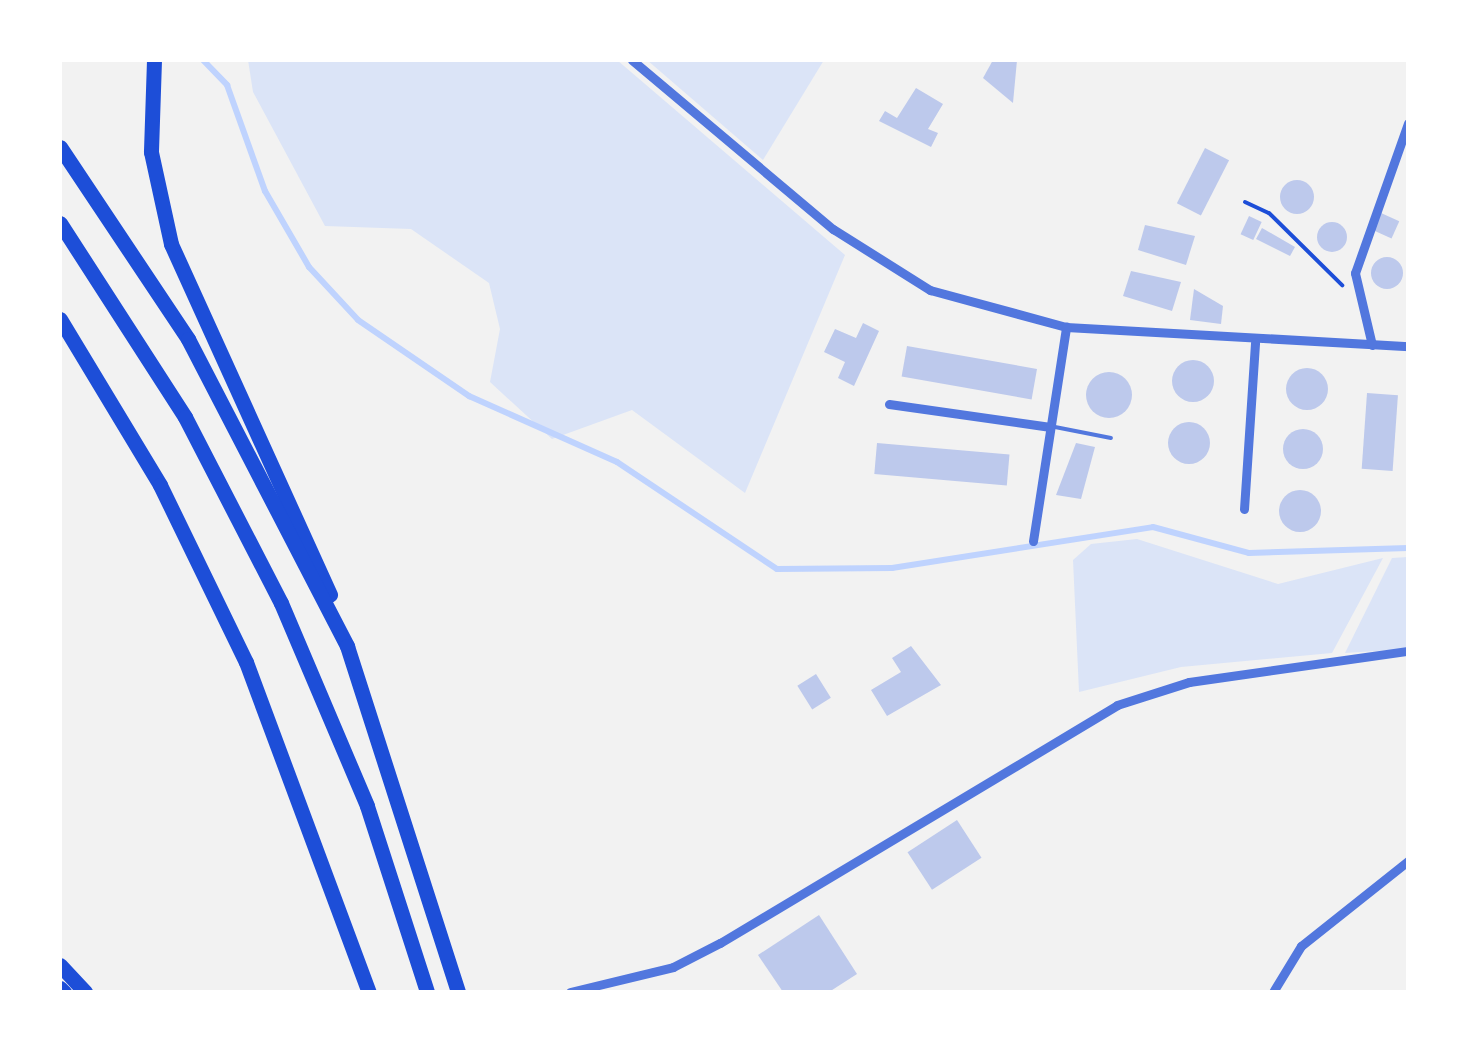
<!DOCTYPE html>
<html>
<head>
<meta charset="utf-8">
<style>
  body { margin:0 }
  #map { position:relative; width:1468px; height:1052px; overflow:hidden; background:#f2f2f2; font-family:Barlow,sans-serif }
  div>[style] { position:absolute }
  .green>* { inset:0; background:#dbe4f7 }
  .stream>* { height:6px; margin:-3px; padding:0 3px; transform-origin:3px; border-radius:3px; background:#bfd3fe }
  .building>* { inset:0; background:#bdc9ec; transform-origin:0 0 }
  .round { border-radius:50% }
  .path>* { height:4px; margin:-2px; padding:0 2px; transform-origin:2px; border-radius:2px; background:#1d4ed8 }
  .service>* { height:4px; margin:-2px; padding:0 2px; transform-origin:2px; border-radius:2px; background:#5277de }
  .minor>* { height:9px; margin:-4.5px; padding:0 4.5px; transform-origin:4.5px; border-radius:4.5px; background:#5277de }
  .motorway>* { height:15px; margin:-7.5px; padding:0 7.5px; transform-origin:7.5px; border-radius:7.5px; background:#1d4ed8 }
  span { translate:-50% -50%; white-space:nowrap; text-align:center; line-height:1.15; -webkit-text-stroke:8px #fff; paint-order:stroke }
  .frame { position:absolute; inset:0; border:62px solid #fff; pointer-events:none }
</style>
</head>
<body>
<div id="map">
  <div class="green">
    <i style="clip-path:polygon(248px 60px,617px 60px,845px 255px,745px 493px,632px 410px,552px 439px,490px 382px,500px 329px,489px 283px,411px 229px,325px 226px,253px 92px)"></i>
    <i style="clip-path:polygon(647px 60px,824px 60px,763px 160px)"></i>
    <i style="clip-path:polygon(1137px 539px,1278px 584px,1383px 558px,1332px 653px,1181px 667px,1079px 692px,1073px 560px,1091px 544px)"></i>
    <i style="clip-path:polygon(1408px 557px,1408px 649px,1345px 653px,1392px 558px)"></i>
  </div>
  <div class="stream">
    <i style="left:203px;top:60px;width:35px;rotate:46deg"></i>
    <i style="left:227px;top:85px;width:113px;rotate:70.3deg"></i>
    <i style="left:265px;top:191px;width:88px;rotate:59.9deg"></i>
    <i style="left:309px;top:267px;width:72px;rotate:47.2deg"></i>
    <i style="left:358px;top:320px;width:135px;rotate:34.4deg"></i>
    <i style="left:469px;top:396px;width:162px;rotate:24deg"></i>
    <i style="left:617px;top:462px;width:192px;rotate:33.8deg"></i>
    <i style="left:777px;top:569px;width:115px;rotate:-0.5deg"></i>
    <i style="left:892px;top:568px;width:264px;rotate:-8.9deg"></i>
    <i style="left:1153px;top:527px;width:99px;rotate:15.2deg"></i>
    <i style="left:1249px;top:553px;width:159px;rotate:-1.8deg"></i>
  </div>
  <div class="building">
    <i style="clip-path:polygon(993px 60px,1017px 60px,1013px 103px,983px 78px)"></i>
    <i style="clip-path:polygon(916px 88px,943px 104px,928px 129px,938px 133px,931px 147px,879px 121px,885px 111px,897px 118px)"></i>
    <i style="left:1205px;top:148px;width:27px;height:62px;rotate:27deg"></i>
    <i class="round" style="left:1280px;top:180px;width:34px;height:34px"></i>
    <i style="left:1381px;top:213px;width:20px;height:19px;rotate:24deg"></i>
    <i style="left:1249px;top:216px;width:14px;height:20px;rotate:25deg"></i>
    <i class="round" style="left:1317px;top:222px;width:30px;height:30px"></i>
    <i style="clip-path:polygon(1145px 225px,1195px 236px,1186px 265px,1138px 250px)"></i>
    <i style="clip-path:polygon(1262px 228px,1295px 247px,1290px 256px,1256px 239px)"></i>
    <i class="round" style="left:1371px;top:257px;width:32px;height:32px"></i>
    <i style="clip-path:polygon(1131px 271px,1181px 282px,1172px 311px,1123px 296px)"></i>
    <i style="clip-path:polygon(1194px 289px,1223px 306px,1221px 324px,1190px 320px)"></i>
    <i style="clip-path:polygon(863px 323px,879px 331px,854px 386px,838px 378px,845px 362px,824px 352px,835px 329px,856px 338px)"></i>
    <i style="left:907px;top:346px;width:132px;height:31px;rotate:10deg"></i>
    <i class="round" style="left:1172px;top:360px;width:42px;height:42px"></i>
    <i class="round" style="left:1286px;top:368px;width:42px;height:42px"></i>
    <i class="round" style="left:1086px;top:372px;width:46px;height:46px"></i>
    <i style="left:1367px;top:393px;width:31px;height:76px;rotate:4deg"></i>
    <i class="round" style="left:1168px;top:422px;width:42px;height:42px"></i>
    <i class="round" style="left:1283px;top:429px;width:40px;height:40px"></i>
    <i style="left:877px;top:443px;width:133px;height:31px;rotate:5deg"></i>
    <i style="clip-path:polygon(1076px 443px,1095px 447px,1081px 499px,1056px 495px)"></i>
    <i class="round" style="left:1279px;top:490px;width:42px;height:42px"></i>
    <i style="clip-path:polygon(911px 646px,941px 685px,887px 716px,871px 690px,901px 672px,892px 658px)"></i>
    <i style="left:816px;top:674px;width:28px;height:22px;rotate:58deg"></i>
    <i style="left:957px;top:820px;width:45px;height:59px;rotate:57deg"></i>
    <i style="clip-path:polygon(819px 915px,857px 974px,829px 992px,783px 992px,758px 955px)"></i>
  </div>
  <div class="path">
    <i style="left:1245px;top:202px;width:26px;rotate:25deg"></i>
    <i style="left:1269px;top:213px;width:103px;rotate:44.6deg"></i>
  </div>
  <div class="service">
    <i style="left:1055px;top:427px;width:57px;rotate:11.1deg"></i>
  </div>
  <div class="minor">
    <i style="left:632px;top:60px;width:263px;rotate:40.1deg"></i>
    <i style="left:833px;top:229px;width:115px;rotate:32.2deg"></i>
    <i style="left:930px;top:290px;width:141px;rotate:15.2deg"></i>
    <i style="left:1066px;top:327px;width:343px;rotate:3.2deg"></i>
    <i style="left:1372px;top:345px;width:74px;rotate:-103.3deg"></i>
    <i style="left:1355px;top:273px;width:159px;rotate:-70.5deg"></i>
    <i style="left:889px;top:404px;width:163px;rotate:8.1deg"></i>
    <i style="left:1244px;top:509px;width:167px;rotate:-86.2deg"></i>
    <i style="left:1033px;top:541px;width:217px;rotate:-81.2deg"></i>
    <i style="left:570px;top:992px;width:106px;rotate:-13.6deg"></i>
    <i style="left:673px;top:967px;width:53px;rotate:-27.1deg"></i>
    <i style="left:720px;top:943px;width:463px;rotate:-30.9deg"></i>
    <i style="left:1117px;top:705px;width:76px;rotate:-17.7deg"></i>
    <i style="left:1189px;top:682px;width:221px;rotate:-8.1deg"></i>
    <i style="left:1273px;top:992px;width:54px;rotate:-58.7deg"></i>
    <i style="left:1301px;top:946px;width:137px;rotate:-38.5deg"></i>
  </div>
  <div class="motorway">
    <i style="left:154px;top:60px;width:92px;rotate:91.9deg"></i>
    <i style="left:151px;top:152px;width:94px;rotate:77.7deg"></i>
    <i style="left:171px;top:244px;width:385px;rotate:65.6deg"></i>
    <i style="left:60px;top:147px;width:231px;rotate:56.3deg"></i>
    <i style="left:188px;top:339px;width:346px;rotate:62.6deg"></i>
    <i style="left:347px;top:646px;width:363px;rotate:72.2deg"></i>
    <i style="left:60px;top:223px;width:231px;rotate:57.2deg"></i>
    <i style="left:185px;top:417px;width:209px;rotate:62.7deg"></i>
    <i style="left:281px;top:603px;width:220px;rotate:67deg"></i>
    <i style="left:367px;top:806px;width:195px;rotate:72.1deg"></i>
    <i style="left:60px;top:319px;width:194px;rotate:58.9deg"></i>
    <i style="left:160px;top:485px;width:197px;rotate:64.1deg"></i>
    <i style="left:246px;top:662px;width:352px;rotate:69.6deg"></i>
    <i style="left:60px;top:965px;width:37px;rotate:47deg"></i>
    <i style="left:60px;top:988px;width:6px;rotate:45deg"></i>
  </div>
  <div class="frame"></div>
</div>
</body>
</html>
